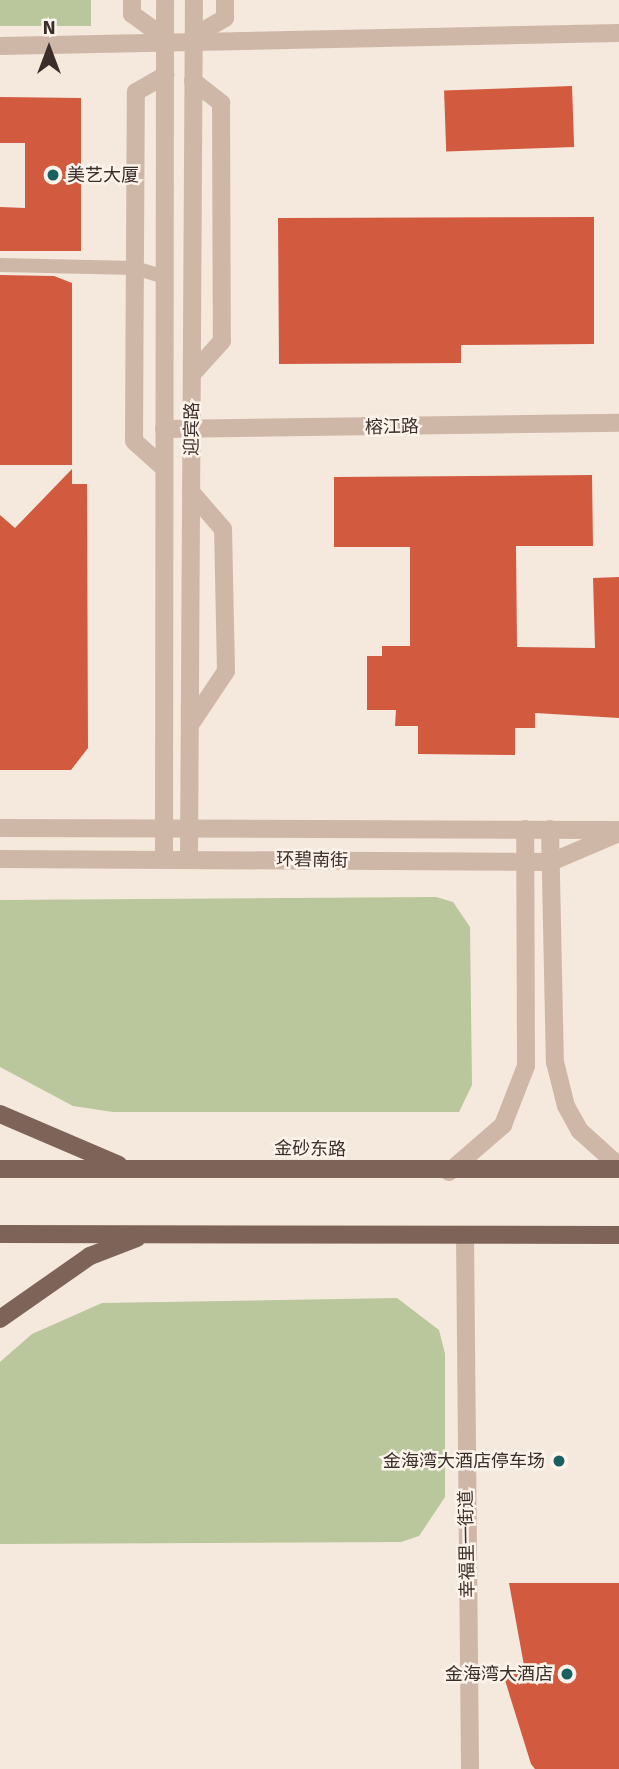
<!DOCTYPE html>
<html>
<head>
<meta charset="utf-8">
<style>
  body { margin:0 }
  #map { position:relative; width:619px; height:1769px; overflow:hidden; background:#f5e8dd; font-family:Signika,"Noto Sans SC",sans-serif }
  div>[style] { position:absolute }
  .green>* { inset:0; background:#bac69c; transform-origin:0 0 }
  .building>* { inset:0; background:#d15a3f; transform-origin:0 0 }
  .service>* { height:14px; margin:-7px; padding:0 7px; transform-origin:7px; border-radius:7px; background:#cfb7a8 }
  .minor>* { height:18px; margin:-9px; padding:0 9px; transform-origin:9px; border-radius:9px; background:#cfb7a8 }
  .tertiary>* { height:18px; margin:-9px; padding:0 9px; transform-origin:9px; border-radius:9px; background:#cfb7a8 }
  .primary>* { height:18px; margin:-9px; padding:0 9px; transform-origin:9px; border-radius:9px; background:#7e6358 }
  .dots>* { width:19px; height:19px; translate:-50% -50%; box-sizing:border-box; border:4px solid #fcf3eb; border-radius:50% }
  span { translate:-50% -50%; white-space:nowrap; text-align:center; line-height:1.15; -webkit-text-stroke:5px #fcf3eb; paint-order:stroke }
  .poi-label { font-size:18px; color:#3b2d29 }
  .left { translate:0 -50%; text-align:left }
  .right { translate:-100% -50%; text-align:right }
  .street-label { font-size:18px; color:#3b2d29 }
  .north { position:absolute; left:14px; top:14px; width:70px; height:70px; -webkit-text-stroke:5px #fcf3eb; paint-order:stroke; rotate:0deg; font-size:19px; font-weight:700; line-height:28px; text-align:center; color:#3b2d29 }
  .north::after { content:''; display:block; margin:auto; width:24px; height:32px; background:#3b2d29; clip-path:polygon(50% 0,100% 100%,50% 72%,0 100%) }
</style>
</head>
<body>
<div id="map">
  <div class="green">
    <i style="left:0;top:0;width:91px;height:26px"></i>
    <i style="clip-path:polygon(436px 897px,453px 902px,470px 927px,472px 1085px,459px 1112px,113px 1112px,73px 1106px,0 1067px,0 900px)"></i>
    <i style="clip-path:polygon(397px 1298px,439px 1330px,445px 1354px,445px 1497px,419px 1536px,401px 1542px,0 1544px,0 1362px,32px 1334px,102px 1303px)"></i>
  </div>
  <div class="building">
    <i style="left:572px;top:86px;width:61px;height:128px;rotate:88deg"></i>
    <i style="clip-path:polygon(0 97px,81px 98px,81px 251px,0 251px,0 207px,25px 208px,25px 143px,0 143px)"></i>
    <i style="clip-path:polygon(594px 217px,594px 344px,461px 345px,461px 363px,279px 364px,278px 218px)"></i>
    <i style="clip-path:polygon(0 275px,54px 276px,72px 283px,72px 465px,0 465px)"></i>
    <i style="clip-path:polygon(72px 469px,72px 484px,87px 484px,88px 748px,71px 770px,0 770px,0 515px,15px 528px)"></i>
    <i style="clip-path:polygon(592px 475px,593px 546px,516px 546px,517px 647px,595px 648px,593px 578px,619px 577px,619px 718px,535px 713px,535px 728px,515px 728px,515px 755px,418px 754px,418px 726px,395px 726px,396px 710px,367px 710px,367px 656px,382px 656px,382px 646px,410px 646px,410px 547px,334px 547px,334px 477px)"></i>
    <i style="clip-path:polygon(509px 1583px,619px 1583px,619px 1769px,535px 1769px,531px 1764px,504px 1677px,525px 1671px)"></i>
  </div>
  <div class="service">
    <i style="left:0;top:265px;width:135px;rotate:1.3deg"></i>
    <i style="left:135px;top:268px;width:31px;rotate:17deg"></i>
  </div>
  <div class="minor">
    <i style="left:132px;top:0;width:14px;rotate:90deg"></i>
    <i style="left:132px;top:14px;width:41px;rotate:36deg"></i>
    <i style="left:194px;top:36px;width:36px;rotate:-30deg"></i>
    <i style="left:225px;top:18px;width:18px;rotate:-90deg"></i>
    <i style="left:0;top:46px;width:619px;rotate:-1.2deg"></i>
    <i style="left:193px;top:81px;width:36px;rotate:38deg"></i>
    <i style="left:221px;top:103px;width:238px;rotate:89.8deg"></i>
    <i style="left:222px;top:341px;width:43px;rotate:132.2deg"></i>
    <i style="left:164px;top:468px;width:40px;rotate:-138deg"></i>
    <i style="left:134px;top:441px;width:349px;rotate:-89.7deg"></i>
    <i style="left:136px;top:92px;width:34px;rotate:-30deg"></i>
    <i style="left:190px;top:725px;width:65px;rotate:-56.3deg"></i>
    <i style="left:226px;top:671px;width:142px;rotate:-91.2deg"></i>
    <i style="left:223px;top:529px;width:49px;rotate:-130.9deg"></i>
    <i style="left:465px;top:1235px;width:534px;rotate:89.46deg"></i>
  </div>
  <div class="tertiary">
    <i style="left:164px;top:429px;width:455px;rotate:-0.8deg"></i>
    <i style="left:0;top:828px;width:619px;rotate:0.19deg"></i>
    <i style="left:550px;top:829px;width:233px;rotate:88.8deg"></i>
    <i style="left:555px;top:1062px;width:45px;rotate:76deg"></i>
    <i style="left:566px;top:1106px;width:29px;rotate:61deg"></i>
    <i style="left:580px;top:1131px;width:52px;rotate:41.9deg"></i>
    <i style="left:164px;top:858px;width:858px;rotate:-89.93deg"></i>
    <i style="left:189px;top:858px;width:858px;rotate:-89.67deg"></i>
    <i style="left:0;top:859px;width:551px;rotate:0.31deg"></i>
    <i style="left:551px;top:862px;width:74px;rotate:-23.1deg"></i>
    <i style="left:449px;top:1172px;width:72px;rotate:-41deg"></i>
    <i style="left:503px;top:1125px;width:63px;rotate:-68.7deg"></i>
    <i style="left:526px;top:1066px;width:237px;rotate:-90.2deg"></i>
  </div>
  <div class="primary">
    <i style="left:0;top:1114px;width:129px;rotate:23.2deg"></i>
    <i style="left:0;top:1169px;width:619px"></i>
    <i style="left:0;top:1234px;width:619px;rotate:0.09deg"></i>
    <i style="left:0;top:1319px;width:110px;rotate:-35deg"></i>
    <i style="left:90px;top:1256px;width:50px;rotate:-21deg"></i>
  </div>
  <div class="dots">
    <i style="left:53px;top:175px;background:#1a6061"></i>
    <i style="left:559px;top:1461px;background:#1a6061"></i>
    <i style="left:567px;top:1674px;background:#1a6061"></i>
  </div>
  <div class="poi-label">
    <span class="left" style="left:67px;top:175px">美艺大厦</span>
    <span class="right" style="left:545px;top:1461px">金海湾大酒店停车场</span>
    <span class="right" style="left:553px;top:1674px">金海湾大酒店</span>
  </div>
  <div class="street-label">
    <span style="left:392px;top:427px;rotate:-1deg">榕江路</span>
    <span style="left:192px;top:429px;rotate:-89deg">迎宾路</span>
    <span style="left:312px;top:860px;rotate:1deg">环碧南街</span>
    <span style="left:310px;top:1149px;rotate:1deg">金砂东路</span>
    <span style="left:467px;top:1544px;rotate:-91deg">幸福里一街道</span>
  </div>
  <div class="north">N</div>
</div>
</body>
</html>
